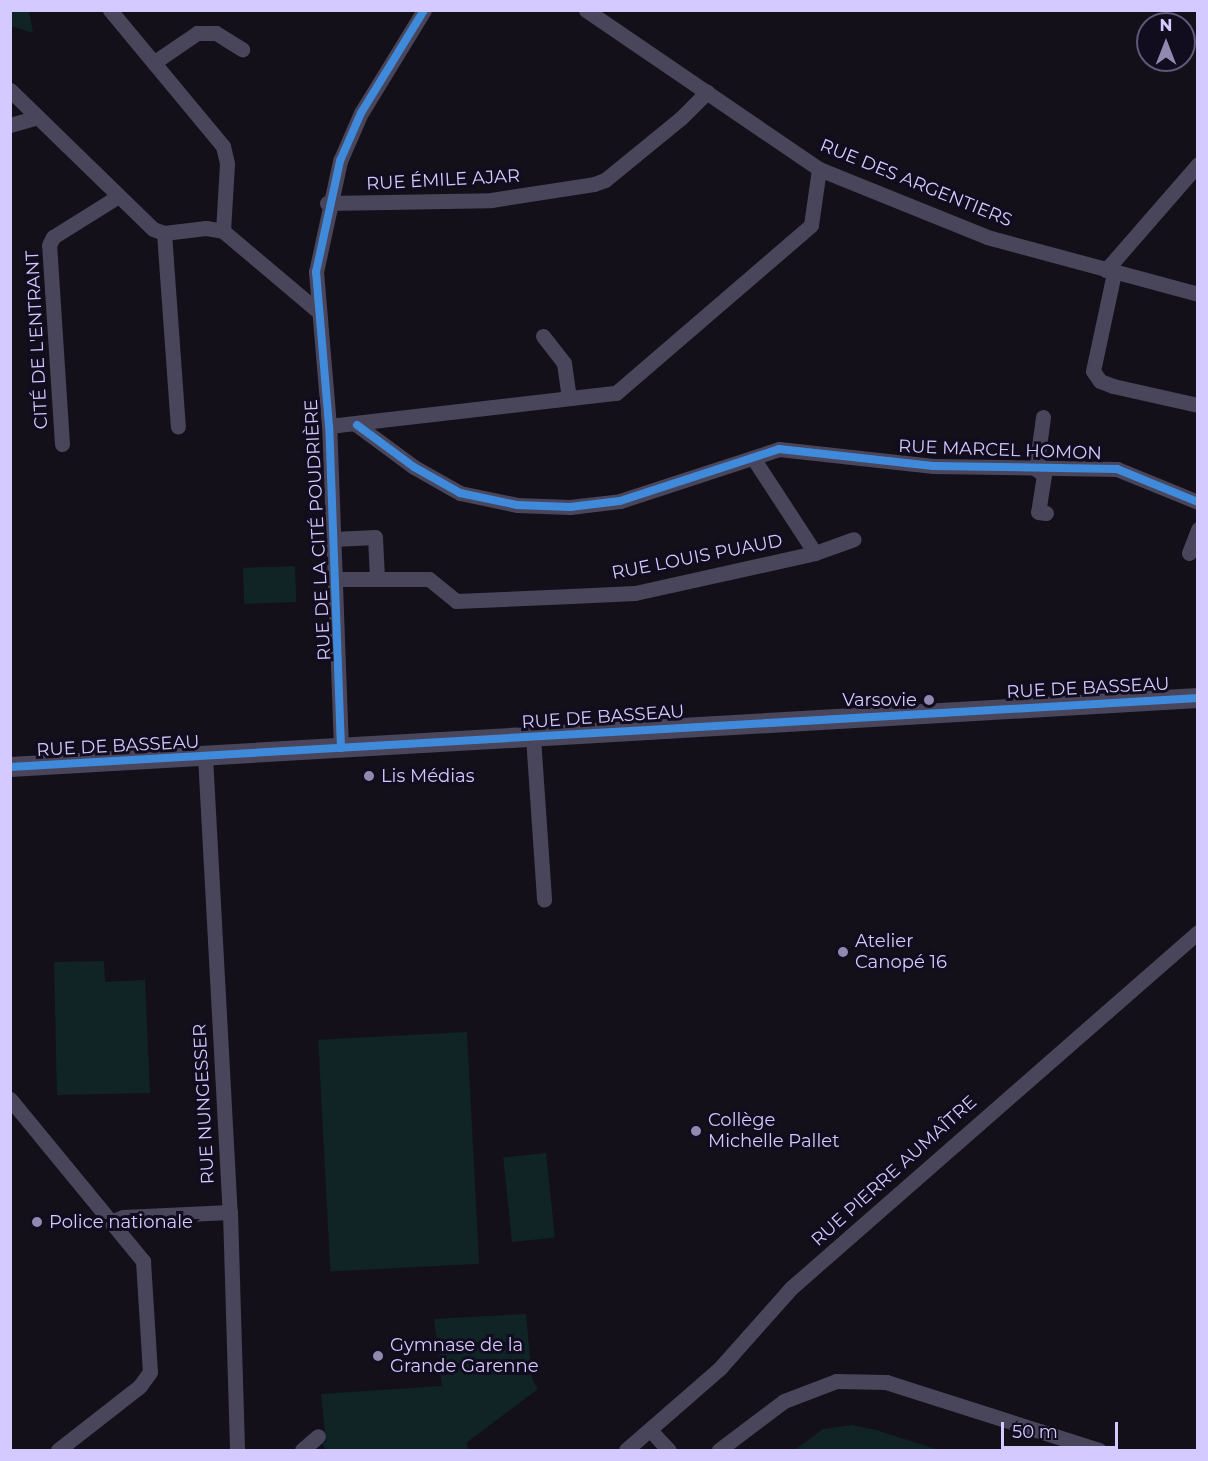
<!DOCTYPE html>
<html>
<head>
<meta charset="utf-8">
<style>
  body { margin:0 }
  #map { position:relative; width:1208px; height:1461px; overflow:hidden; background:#13101a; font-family:Montserrat,sans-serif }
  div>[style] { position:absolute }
  .green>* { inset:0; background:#102426; transform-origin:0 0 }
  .minor>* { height:15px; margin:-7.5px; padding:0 7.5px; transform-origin:7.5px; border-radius:7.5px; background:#49455b }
  .tertiary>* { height:20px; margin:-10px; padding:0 10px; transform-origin:10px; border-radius:10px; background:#49455b }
  .cycleway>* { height:8px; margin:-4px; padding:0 4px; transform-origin:4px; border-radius:4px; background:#408adc }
  .dots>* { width:16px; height:16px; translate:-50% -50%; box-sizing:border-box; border:3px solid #110c1e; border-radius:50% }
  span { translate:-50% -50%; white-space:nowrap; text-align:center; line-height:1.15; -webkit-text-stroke:6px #110c1e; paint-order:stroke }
  .street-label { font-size:18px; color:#d5caff }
  .poi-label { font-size:18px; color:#d5caff }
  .right { translate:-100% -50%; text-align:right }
  .left { translate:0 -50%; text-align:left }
  .frame { position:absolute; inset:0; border:12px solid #d5caff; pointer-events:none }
  .north { position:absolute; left:1136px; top:12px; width:60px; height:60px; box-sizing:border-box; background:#110c1e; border:2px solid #5f5878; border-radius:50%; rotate:0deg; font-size:16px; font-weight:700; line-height:24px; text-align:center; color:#d5caff }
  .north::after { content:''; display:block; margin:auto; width:21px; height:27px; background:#9189af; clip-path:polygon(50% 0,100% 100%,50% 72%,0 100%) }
  .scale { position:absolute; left:1001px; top:1422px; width:117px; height:27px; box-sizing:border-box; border:3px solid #d5caff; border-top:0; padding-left:8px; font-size:18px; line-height:21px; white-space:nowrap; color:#d5caff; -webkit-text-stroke:4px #110c1e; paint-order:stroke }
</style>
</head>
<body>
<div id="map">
  <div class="green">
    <i style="clip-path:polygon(10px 11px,29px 11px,33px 33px,11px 26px)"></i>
    <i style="left:295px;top:566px;width:36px;height:52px;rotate:88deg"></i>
    <i style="clip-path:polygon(104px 961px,105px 982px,145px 980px,150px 1093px,57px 1095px,54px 962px)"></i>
    <i style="left:467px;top:1032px;width:232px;height:149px;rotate:87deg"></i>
    <i style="left:546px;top:1153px;width:85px;height:43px;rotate:84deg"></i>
    <i style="clip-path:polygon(526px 1314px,532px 1379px,538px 1389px,466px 1443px,469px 1450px,326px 1450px,322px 1443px,326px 1442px,321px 1394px,442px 1386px,434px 1319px)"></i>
    <i style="clip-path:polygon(852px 1425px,876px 1430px,939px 1450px,795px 1450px,823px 1429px)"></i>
  </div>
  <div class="minor">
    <i style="left:110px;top:10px;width:177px;rotate:50.3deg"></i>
    <i style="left:223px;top:146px;width:18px;rotate:77deg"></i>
    <i style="left:227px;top:164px;width:67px;rotate:93.4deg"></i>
    <i style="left:586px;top:10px;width:282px;rotate:34.3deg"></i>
    <i style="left:819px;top:169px;width:181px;rotate:22deg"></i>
    <i style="left:987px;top:237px;width:219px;rotate:15.1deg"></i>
    <i style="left:156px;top:61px;width:50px;rotate:-34.3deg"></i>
    <i style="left:197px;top:33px;width:19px"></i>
    <i style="left:216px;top:33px;width:31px;rotate:32deg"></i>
    <i style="left:10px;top:90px;width:199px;rotate:44.2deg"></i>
    <i style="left:153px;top:229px;width:12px;rotate:20deg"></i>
    <i style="left:164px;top:233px;width:42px;rotate:-6.8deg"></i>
    <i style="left:206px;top:228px;width:17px;rotate:10deg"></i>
    <i style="left:223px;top:231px;width:126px;rotate:40.2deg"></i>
    <i style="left:10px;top:125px;width:29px;rotate:-16deg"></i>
    <i style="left:327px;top:203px;width:164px;rotate:-1deg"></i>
    <i style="left:491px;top:200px;width:104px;rotate:-8.8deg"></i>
    <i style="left:594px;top:184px;width:12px;rotate:-20deg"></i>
    <i style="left:605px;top:180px;width:98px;rotate:-39.2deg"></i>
    <i style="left:681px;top:118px;width:37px;rotate:-45deg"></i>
    <i style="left:164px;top:233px;width:194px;rotate:85.9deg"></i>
    <i style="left:1106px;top:270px;width:140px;rotate:-49deg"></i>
    <i style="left:1114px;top:273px;width:100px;rotate:102.1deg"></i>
    <i style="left:1093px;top:371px;width:12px;rotate:55deg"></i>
    <i style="left:1100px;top:381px;width:14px;rotate:21deg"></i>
    <i style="left:1113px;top:386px;width:87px;rotate:12.6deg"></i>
    <i style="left:543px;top:336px;width:34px;rotate:52deg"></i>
    <i style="left:564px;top:363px;width:35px;rotate:82deg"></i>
    <i style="left:1043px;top:417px;width:52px;rotate:97.7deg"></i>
    <i style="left:1036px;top:469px;width:10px;rotate:37deg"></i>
    <i style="left:1044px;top:475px;width:37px;rotate:99deg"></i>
    <i style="left:1038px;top:512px;width:8px;rotate:7deg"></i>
    <i style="left:357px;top:425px;width:71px;rotate:36.4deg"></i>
    <i style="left:414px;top:467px;width:53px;rotate:29.5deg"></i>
    <i style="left:460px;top:493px;width:58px;rotate:11.9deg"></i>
    <i style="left:517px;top:505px;width:53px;rotate:2.2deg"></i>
    <i style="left:570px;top:507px;width:50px;rotate:-6.8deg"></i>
    <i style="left:620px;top:501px;width:167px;rotate:-18.1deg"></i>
    <i style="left:779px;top:449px;width:155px;rotate:6.3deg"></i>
    <i style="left:933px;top:466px;width:184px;rotate:0.9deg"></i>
    <i style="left:1117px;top:469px;width:87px;rotate:22.2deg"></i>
    <i style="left:329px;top:426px;width:289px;rotate:-6.6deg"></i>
    <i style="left:616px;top:393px;width:257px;rotate:-40.7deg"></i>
    <i style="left:811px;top:225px;width:57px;rotate:-81.9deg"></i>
    <i style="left:62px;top:444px;width:199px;rotate:-93.7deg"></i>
    <i style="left:49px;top:245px;width:9px;rotate:-63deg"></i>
    <i style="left:53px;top:237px;width:75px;rotate:-32deg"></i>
    <i style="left:334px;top:539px;width:41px;rotate:-2.8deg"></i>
    <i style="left:375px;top:537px;width:41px;rotate:87.2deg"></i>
    <i style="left:815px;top:553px;width:41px;rotate:-19.7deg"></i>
    <i style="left:1189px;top:553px;width:26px;rotate:-69deg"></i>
    <i style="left:336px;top:579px;width:93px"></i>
    <i style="left:429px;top:579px;width:35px;rotate:39deg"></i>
    <i style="left:456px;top:601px;width:115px;rotate:-2.5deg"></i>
    <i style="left:571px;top:596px;width:64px;rotate:-2.7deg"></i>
    <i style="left:635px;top:593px;width:184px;rotate:-12.5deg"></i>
    <i style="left:815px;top:553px;width:113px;rotate:-123.1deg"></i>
    <i style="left:533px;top:737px;width:163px;rotate:86.1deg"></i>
    <i style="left:341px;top:748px;width:322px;rotate:-92.1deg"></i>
    <i style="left:329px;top:426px;width:155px;rotate:-94.8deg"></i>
    <i style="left:316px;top:272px;width:114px;rotate:-77.8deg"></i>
    <i style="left:340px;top:161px;width:52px;rotate:-66.4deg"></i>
    <i style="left:361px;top:113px;width:121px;rotate:-58.5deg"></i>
    <i style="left:205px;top:756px;width:457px;rotate:86.9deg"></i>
    <i style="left:230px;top:1212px;width:238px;rotate:88.3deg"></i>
    <i style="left:10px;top:1099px;width:210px;rotate:50.6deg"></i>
    <i style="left:143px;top:1261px;width:111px;rotate:86.4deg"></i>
    <i style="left:150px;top:1372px;width:17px;rotate:126deg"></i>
    <i style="left:140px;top:1386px;width:104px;rotate:142deg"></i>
    <i style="left:111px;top:1222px;width:13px;rotate:-23deg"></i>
    <i style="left:123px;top:1217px;width:107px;rotate:-2.7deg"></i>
    <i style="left:651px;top:1431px;width:26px;rotate:47deg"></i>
    <i style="left:302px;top:1450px;width:21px;rotate:-41deg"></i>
    <i style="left:626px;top:1450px;width:125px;rotate:-41.1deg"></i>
    <i style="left:720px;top:1368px;width:107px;rotate:-48.4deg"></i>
    <i style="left:791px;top:1288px;width:541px;rotate:-41.18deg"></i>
    <i style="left:719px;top:1450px;width:81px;rotate:-37deg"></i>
    <i style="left:784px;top:1401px;width:56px;rotate:-21deg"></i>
    <i style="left:836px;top:1381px;width:50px;rotate:1.1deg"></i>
    <i style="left:886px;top:1382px;width:224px;rotate:17.7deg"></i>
  </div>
  <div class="tertiary">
    <i style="left:10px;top:767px;width:1190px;rotate:-3.32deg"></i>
  </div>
  <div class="cycleway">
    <i style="left:357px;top:425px;width:71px;rotate:36.4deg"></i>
    <i style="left:414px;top:467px;width:53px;rotate:29.5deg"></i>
    <i style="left:460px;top:493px;width:58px;rotate:11.9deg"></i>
    <i style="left:517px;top:505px;width:53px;rotate:2.2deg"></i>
    <i style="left:570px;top:507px;width:50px;rotate:-6.8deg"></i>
    <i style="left:620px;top:501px;width:167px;rotate:-18.1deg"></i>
    <i style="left:779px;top:449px;width:155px;rotate:6.3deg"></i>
    <i style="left:933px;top:466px;width:184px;rotate:0.9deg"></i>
    <i style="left:1117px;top:469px;width:87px;rotate:22.2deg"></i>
    <i style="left:341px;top:748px;width:322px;rotate:-92.1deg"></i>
    <i style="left:329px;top:426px;width:155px;rotate:-94.8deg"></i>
    <i style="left:316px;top:272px;width:114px;rotate:-77.8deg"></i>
    <i style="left:340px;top:161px;width:52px;rotate:-66.4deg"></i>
    <i style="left:361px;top:113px;width:121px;rotate:-58.5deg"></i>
    <i style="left:10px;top:767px;width:1190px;rotate:-3.32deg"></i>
  </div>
  <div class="dots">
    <i style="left:929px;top:700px;background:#9189af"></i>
    <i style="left:369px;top:776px;background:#9189af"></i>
    <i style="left:843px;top:952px;background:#9189af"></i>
    <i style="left:696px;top:1131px;background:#9189af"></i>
    <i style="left:37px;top:1222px;background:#9189af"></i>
    <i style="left:378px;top:1356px;background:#9189af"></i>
  </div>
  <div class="street-label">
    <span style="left:443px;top:180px;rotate:-3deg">RUE ÉMILE AJAR</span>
    <span style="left:916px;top:183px;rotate:22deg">RUE DES ARGENTIERS</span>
    <span style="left:37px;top:340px;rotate:-93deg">CITÉ DE L'ENTRANT</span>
    <span style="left:1000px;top:450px;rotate:2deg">RUE MARCEL HOMON</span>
    <span style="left:318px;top:530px;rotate:-93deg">RUE DE LA CITÉ POUDRIÈRE</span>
    <span style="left:697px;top:557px;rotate:-11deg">RUE LOUIS PUAUD</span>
    <span style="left:1088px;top:688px;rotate:-3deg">RUE DE BASSEAU</span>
    <span style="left:603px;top:717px;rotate:-4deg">RUE DE BASSEAU</span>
    <span style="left:118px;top:746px;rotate:-3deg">RUE DE BASSEAU</span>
    <span style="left:204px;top:1104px;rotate:-93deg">RUE NUNGESSER</span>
    <span style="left:894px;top:1171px;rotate:-42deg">RUE PIERRE AUMAÎTRE</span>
  </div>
  <div class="poi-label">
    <span class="right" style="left:917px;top:700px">Varsovie</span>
    <span class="left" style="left:381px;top:776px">Lis Médias</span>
    <span class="left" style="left:855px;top:952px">Atelier<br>Canopé 16</span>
    <span class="left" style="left:708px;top:1131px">Collège<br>Michelle Pallet</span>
    <span class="left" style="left:49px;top:1222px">Police nationale</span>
    <span class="left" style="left:390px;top:1356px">Gymnase de la<br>Grande Garenne</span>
  </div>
  <div class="frame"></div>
  <div class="north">N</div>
  <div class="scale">50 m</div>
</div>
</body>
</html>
